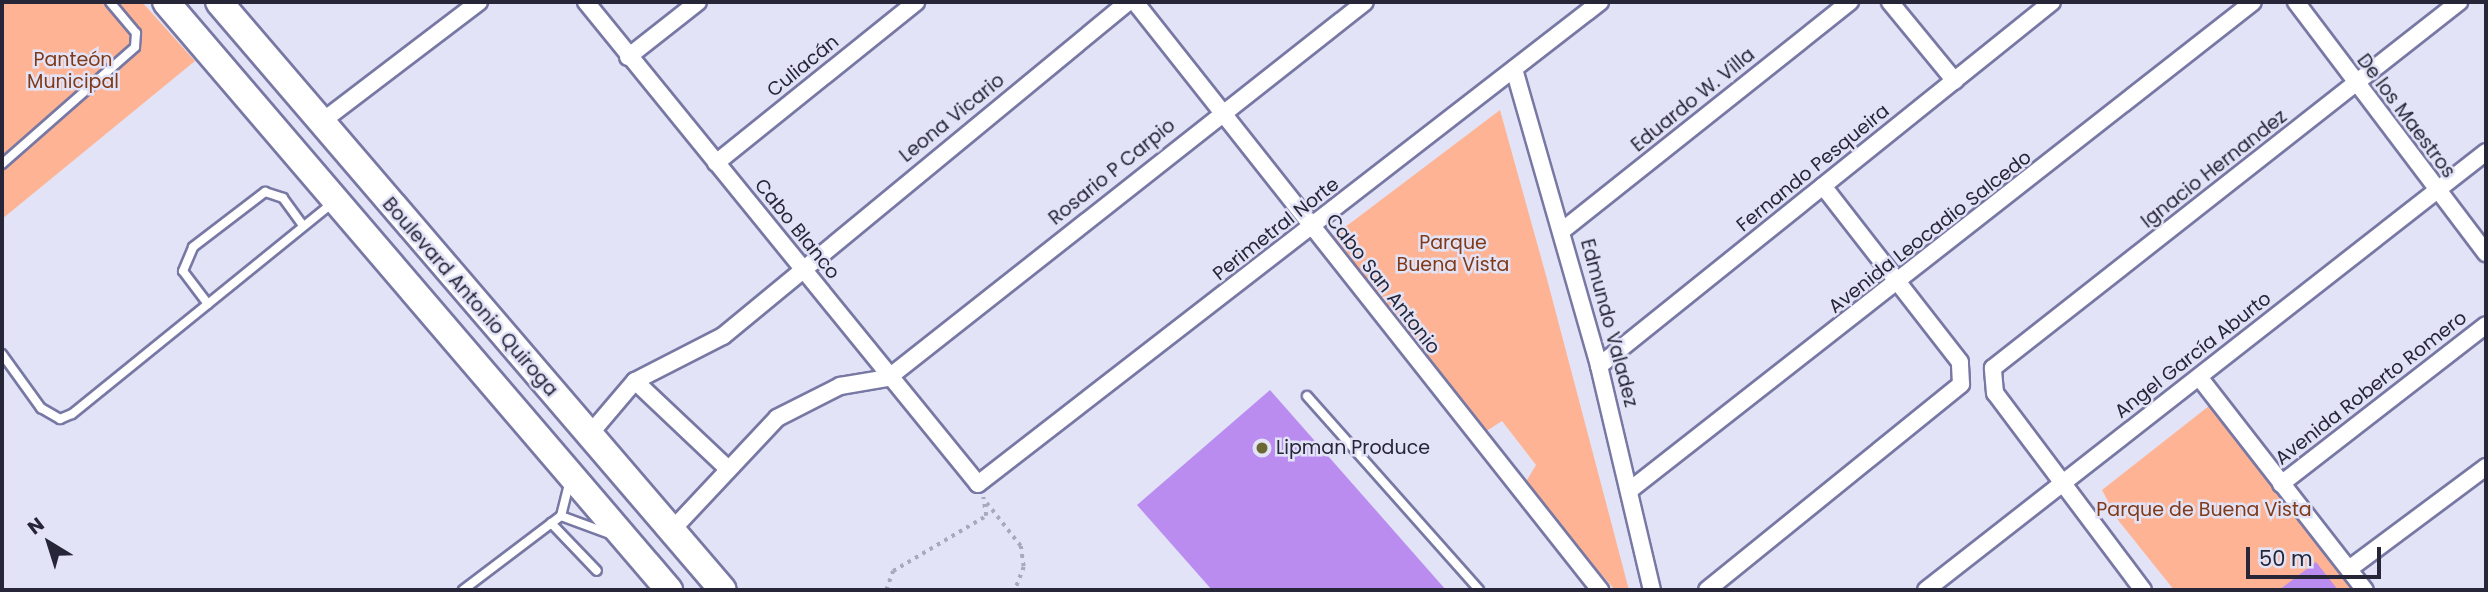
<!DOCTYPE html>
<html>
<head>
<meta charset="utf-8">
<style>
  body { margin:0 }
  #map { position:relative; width:2488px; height:592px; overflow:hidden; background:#e2e3f7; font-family:Poppins,sans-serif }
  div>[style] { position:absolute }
  .green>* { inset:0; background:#feb494 }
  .building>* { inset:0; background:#ba8cf0 }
  .path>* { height:3.5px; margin-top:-1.75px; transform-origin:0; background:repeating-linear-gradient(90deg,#a8a9bc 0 3.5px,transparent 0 8.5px) }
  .roads { filter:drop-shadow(2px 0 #7878a4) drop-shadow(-2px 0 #7878a4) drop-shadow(0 2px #7878a4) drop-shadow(0 -2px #7878a4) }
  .lane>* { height:8px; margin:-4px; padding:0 4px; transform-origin:4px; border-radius:4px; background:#fff }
  .street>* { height:16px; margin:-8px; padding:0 8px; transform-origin:8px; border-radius:8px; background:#fff }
  .primary>* { height:26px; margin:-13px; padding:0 13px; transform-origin:13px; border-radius:13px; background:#fff }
  .dots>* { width:19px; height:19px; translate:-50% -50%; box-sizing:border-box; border:4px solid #e2e3f7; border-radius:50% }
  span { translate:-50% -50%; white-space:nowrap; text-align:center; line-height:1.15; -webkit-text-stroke:5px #e2e3f7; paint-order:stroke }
  .park-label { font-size:19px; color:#803a17 }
  .street-label { font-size:19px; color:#262638 }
  .poi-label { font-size:19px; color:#262638 }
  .left { translate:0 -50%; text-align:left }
  .frame { position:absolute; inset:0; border:4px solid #262638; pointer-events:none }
  .north { position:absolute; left:14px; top:508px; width:70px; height:70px; -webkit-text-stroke:5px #e2e3f7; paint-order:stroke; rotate:322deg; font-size:19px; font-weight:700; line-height:28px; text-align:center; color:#262638 }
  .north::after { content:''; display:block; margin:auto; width:24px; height:32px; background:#262638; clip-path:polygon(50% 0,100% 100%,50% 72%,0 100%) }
  .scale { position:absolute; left:2246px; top:547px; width:135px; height:32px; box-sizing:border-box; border:4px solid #262638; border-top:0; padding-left:9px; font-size:21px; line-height:24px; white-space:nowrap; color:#262638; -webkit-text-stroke:5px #e2e3f7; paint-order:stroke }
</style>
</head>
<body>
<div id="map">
  <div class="green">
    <i style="clip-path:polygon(2px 2px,142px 2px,195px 61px,2px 219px)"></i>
    <i style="clip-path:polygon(1500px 110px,1547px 279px,1629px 590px,1615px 590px,1524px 485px,1536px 465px,1502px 421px,1485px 432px,1332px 237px)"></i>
    <i style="clip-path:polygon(2214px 402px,2358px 590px,2174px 590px,2118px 520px,2102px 490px)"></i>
  </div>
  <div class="building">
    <i style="clip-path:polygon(1270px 390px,1446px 590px,1212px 590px,1137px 505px)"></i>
    <i style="clip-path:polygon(2316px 562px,2338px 590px,2279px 590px)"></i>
  </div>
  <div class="path">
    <i style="left:987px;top:503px;width:55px;rotate:51.7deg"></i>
    <i style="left:1021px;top:546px;width:21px;rotate:82deg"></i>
    <i style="left:1024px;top:567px;width:25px;rotate:111deg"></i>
    <i style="left:886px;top:590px;width:20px;rotate:-70deg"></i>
    <i style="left:893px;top:571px;width:108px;rotate:-30.6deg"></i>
    <i style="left:986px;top:516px;width:19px;rotate:-99deg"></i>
  </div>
  <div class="roads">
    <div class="lane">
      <i style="left:2px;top:164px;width:177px;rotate:-41.3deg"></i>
      <i style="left:135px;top:47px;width:14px;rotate:-86deg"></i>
      <i style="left:136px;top:33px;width:40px;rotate:-130deg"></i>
      <i style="left:208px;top:304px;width:41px;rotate:-127.1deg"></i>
      <i style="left:183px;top:271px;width:26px;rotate:-67deg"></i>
      <i style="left:193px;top:247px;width:91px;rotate:-37.4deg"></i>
      <i style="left:265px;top:192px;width:19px;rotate:18deg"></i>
      <i style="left:283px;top:198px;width:34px;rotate:54deg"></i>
      <i style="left:2px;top:354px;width:67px;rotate:54.2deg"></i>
      <i style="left:41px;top:408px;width:22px;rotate:30deg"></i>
      <i style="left:60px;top:419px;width:13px;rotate:-23deg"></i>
      <i style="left:72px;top:414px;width:337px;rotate:-39deg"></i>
      <i style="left:1307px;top:396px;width:259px;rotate:48.4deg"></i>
      <i style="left:561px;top:516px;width:52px;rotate:20.2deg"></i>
      <i style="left:551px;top:523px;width:66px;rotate:46.2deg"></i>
      <i style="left:463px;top:590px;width:123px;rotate:-37.1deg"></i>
      <i style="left:561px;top:516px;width:37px;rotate:-76deg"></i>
    </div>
    <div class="street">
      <i style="left:586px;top:2px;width:621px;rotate:50.88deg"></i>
      <i style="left:978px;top:484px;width:787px;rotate:-37.77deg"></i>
      <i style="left:1135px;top:2px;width:750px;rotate:51.66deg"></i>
      <i style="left:1890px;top:2px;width:102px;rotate:50.6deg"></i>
      <i style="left:2296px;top:2px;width:315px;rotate:52.9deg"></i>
      <i style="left:628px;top:57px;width:89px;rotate:-38.2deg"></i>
      <i style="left:1514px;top:69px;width:309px;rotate:74deg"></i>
      <i style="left:1599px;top:366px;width:230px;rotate:76.7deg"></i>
      <i style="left:320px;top:123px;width:200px;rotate:-37.3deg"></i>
      <i style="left:716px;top:163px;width:257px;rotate:-38.8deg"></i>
      <i style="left:1563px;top:230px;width:367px;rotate:-38.5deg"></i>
      <i style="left:1599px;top:366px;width:581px;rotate:-38.78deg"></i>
      <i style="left:2199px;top:377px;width:270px;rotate:52.1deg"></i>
      <i style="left:635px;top:381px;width:125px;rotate:43.4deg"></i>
      <i style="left:589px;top:435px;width:71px;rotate:-49.6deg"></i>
      <i style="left:635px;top:381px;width:99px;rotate:-27.1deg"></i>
      <i style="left:723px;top:336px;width:525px;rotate:-39.51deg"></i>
      <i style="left:2281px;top:484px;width:259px;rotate:-37.8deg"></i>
      <i style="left:1630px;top:490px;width:791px;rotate:-38.07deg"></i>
      <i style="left:672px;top:530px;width:154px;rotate:-46.8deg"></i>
      <i style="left:777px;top:418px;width:71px;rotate:-26.9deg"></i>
      <i style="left:840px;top:386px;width:49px;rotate:-9.5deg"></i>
      <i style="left:888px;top:378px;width:607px;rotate:-38.25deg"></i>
      <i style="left:2349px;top:569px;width:171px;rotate:-36.7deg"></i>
      <i style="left:1707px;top:590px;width:327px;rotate:-39deg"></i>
      <i style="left:1961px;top:384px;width:22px;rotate:-93deg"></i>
      <i style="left:1960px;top:362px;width:223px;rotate:-127.9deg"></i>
      <i style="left:1926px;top:590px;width:711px;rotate:-38.03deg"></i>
      <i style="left:2143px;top:590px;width:246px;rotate:-126.9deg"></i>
      <i style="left:1995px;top:393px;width:25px;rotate:-95deg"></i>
      <i style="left:1993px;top:368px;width:593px;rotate:-38.15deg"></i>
    </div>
    <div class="primary">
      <i style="left:166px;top:2px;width:774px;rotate:49.45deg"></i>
      <i style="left:219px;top:2px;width:774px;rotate:49.4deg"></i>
    </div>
  </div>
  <div class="dots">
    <i style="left:1262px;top:448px;background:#6b6733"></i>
  </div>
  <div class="park-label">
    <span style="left:73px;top:71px">Panteón<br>Municipal</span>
    <span style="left:1453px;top:254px">Parque<br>Buena Vista</span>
    <span style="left:2204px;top:510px">Parque de Buena Vista</span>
  </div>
  <div class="street-label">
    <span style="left:803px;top:66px;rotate:-39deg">Culiacán</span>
    <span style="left:1693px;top:100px;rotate:-39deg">Eduardo W. Villa</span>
    <span style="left:2406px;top:116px;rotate:53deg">De los Maestros</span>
    <span style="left:952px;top:118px;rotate:-39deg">Leona Vicario</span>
    <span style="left:1813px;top:168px;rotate:-39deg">Fernando Pesqueira</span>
    <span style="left:2214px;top:169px;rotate:-38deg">Ignacio Hernandez</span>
    <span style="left:1112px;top:172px;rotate:-39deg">Rosario P Carpio</span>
    <span style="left:797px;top:229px;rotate:51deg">Cabo Blanco</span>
    <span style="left:1276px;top:229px;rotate:-38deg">Perimetral Norte</span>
    <span style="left:1930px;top:232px;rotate:-38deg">Avenida Leocadio Salcedo</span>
    <span style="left:1383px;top:284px;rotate:52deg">Cabo San Antonio</span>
    <span style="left:470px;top:297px;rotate:49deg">Boulevard Antonio Quiroga</span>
    <span style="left:1609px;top:323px;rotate:75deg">Edmundo Valadez</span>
    <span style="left:2193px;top:355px;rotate:-38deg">Angel García Aburto</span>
    <span style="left:2371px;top:388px;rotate:-38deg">Avenida Roberto Romero</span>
  </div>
  <div class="poi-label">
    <span class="left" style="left:1276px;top:448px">Lipman Produce</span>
  </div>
  <div class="frame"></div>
  <div class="north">N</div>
  <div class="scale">50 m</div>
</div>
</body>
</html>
